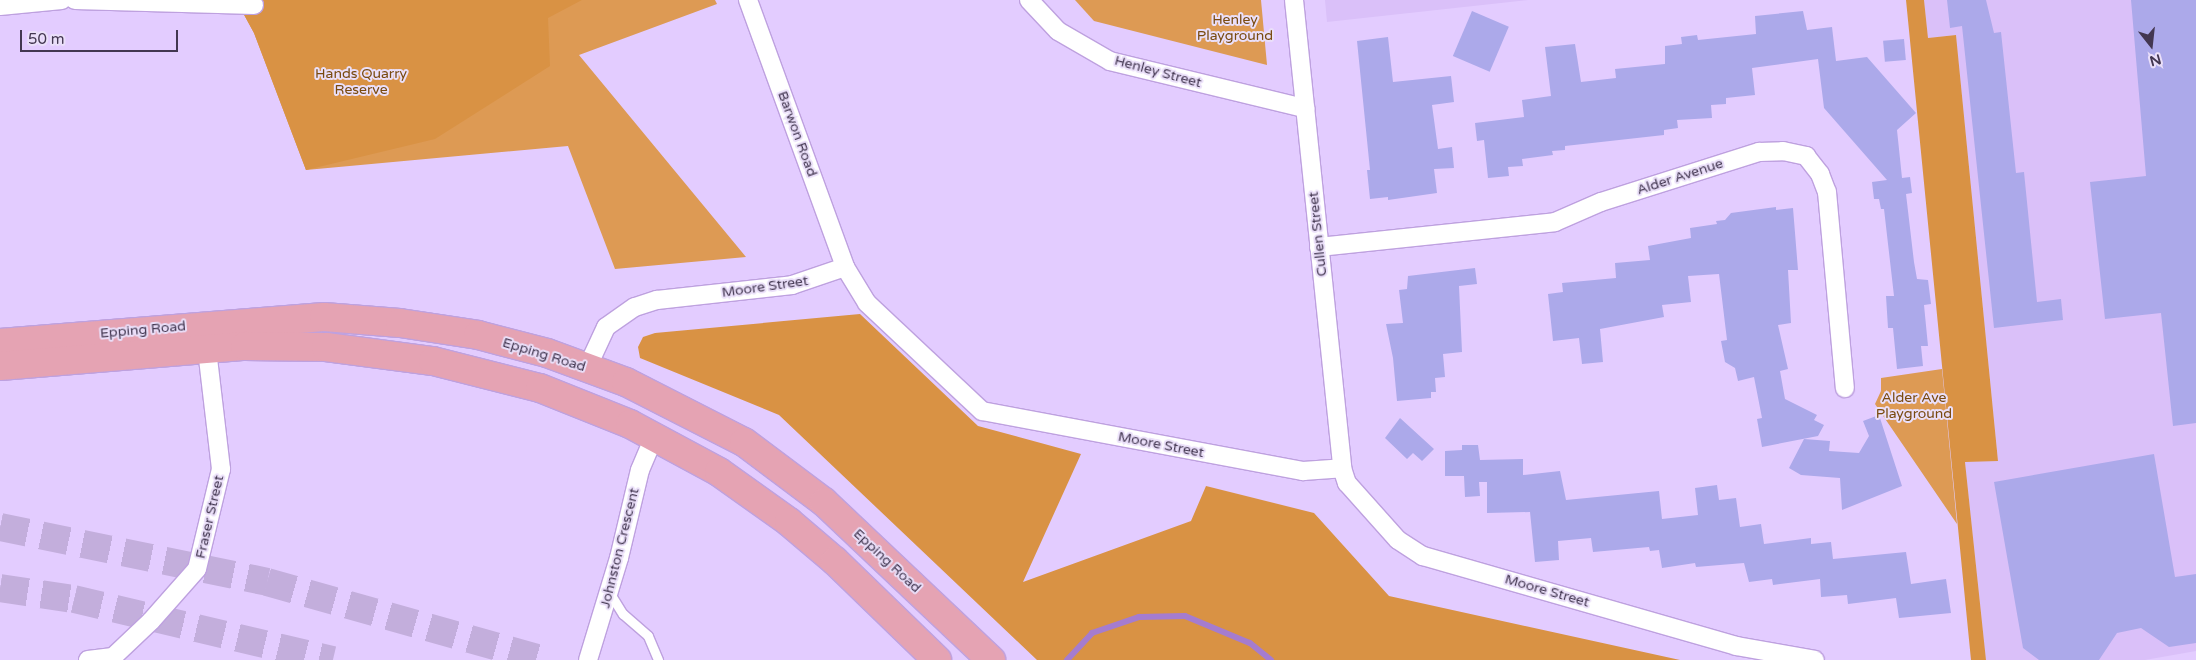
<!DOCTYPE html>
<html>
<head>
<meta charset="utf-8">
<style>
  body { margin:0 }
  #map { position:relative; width:2196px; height:660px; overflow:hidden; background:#e3ccff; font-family:"Varela Round",sans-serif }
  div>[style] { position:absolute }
  .built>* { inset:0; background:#dac0f9 }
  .green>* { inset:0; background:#dd9a54 }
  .forest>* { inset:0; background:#d99244 }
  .stream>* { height:6px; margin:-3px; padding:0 3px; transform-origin:3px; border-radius:3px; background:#a57ccf }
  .building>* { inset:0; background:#aca9ea; transform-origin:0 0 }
  .highway-tunnel>* { height:28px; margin-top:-14px; transform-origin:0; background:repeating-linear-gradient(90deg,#c3aedc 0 28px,transparent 0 42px) }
  .roads { filter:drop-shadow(1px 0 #bea1df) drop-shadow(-1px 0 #bea1df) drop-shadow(0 1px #bea1df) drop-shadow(0 -1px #bea1df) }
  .lane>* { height:9px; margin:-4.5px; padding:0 4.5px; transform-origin:4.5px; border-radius:4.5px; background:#fff }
  .street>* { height:18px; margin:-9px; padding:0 9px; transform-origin:9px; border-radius:9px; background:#fff }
  .primary>* { height:28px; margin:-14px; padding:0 14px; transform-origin:14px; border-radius:14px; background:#e5a3b3 }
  span { translate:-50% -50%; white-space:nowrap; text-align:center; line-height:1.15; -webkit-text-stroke:4px #eadff9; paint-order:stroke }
  .park-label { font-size:14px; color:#794a0f }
  .street-label { font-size:14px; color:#433751 }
  .north { position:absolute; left:2126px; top:20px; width:50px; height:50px; -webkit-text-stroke:4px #eadff9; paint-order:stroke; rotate:164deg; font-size:14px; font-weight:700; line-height:20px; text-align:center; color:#433751 }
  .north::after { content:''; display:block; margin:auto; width:18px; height:22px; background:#433751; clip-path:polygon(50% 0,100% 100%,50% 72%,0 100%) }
  .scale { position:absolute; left:20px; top:30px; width:158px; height:22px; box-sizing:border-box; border:2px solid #433751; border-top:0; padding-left:6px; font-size:15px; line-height:18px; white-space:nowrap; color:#433751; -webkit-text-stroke:4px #eadff9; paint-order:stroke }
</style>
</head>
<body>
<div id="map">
  <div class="built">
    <i style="clip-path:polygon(1325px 0,1528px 0,1327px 22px)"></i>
    <i style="clip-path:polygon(1924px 0,2196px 0,2196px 651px,2145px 660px,1986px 660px,1965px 462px,1998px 460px,1956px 35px,1928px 38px)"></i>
  </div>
  <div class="green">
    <i style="clip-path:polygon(236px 0,715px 0,717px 4px,579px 55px,746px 257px,615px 269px,568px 146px,306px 170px,254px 33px)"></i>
    <i style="clip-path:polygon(1075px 0,1261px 0,1267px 65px,1094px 21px)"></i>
    <i style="clip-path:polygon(1942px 369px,1957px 524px,1875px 404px,1881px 391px,1881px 378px)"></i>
  </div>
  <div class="forest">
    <i style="clip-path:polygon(236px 0,582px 0,548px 18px,550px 66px,435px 139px,306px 170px,254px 33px)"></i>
    <i style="clip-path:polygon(1906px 0,1924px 0,1928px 38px,1956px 35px,1998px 461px,1965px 462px,1986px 660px,1971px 660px)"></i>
    <i style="clip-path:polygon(860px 314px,978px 426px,1081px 454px,1023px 582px,1191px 521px,1206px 486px,1314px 513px,1389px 596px,1680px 660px,1037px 660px,779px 415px,640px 358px,638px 347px,643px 337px,655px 333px)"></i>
  </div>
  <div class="stream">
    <i style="left:1067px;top:660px;width:37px;rotate:-47deg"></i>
    <i style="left:1092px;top:633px;width:50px;rotate:-18.8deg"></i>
    <i style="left:1139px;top:617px;width:46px;rotate:-1.2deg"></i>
    <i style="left:1185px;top:616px;width:70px;rotate:22.6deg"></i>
    <i style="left:1250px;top:643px;width:27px;rotate:39deg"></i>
  </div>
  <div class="building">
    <i style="clip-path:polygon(1947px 0,1986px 0,1994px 33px,2001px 32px,2016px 173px,2024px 172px,2037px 302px,2061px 299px,2063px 320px,1994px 328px,1962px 26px,1950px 28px)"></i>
    <i style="clip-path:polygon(2131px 0,2196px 0,2196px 423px,2173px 426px,2161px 313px,2105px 319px,2090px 182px,2146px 176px)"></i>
    <i style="left:1472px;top:11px;width:40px;height:49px;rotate:23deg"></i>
    <i style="clip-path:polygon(1803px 11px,1807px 30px,1832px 27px,1836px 61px,1867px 57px,1916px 113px,1897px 130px,1902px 178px,1910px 177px,1912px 193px,1906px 194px,1914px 262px,1917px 279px,1928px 280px,1931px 304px,1924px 305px,1928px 346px,1921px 346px,1923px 366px,1897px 369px,1893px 328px,1888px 328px,1886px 296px,1894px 296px,1884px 209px,1881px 209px,1879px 199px,1874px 199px,1872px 182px,1887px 180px,1824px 108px,1818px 59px,1752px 68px,1755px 95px,1726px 98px,1726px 104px,1711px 105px,1712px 118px,1677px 120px,1678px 128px,1664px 130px,1664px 135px,1565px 146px,1565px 150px,1552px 151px,1553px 155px,1522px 159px,1523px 166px,1508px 167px,1509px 176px,1488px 178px,1484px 140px,1477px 141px,1475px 123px,1524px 117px,1522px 100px,1551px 96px,1545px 47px,1575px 44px,1581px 82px,1616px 78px,1615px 69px,1665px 64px,1665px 46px,1682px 44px,1681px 37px,1697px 35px,1698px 40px,1756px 34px,1755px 16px)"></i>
    <i style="clip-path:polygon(1388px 37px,1393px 82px,1451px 76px,1454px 102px,1432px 105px,1438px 149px,1452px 147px,1454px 168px,1434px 169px,1437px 193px,1388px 200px,1388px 197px,1370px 199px,1367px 170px,1370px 170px,1357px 41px)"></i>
    <i style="left:1904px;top:39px;width:21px;height:21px;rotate:85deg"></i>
    <i style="clip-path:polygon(1776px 207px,1776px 210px,1793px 208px,1798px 270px,1788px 270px,1791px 323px,1778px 325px,1788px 369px,1780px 371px,1785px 399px,1817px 415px,1814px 420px,1824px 425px,1818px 436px,1762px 447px,1757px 419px,1762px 418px,1754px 377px,1738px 381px,1735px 368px,1725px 362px,1721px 341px,1727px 340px,1719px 274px,1688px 276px,1691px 302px,1662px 305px,1664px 317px,1600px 329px,1603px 362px,1582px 364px,1579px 338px,1553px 341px,1548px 294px,1563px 292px,1562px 283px,1616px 278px,1615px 263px,1650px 260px,1648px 246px,1691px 238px,1690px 228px,1717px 224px,1716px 221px,1725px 220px,1731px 213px)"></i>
    <i style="clip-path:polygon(1475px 268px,1477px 284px,1459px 286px,1462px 352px,1443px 354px,1445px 377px,1435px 378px,1436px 392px,1431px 392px,1431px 398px,1397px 401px,1393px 358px,1386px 324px,1403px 323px,1399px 290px,1407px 289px,1408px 276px)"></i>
    <i style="clip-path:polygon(1879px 415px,1902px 486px,1842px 510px,1840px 478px,1801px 475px,1789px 468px,1804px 439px,1830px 441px,1829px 451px,1859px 453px,1869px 436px,1863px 421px)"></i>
    <i style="clip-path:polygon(1400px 418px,1434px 449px,1422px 461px,1413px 453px,1407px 459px,1385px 438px)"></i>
    <i style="clip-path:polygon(1462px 445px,1478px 445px,1480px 460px,1523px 459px,1523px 475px,1560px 471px,1566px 500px,1659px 491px,1662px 519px,1698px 515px,1695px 488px,1717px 485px,1719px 500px,1736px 498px,1740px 527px,1761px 524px,1764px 544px,1811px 538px,1811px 544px,1831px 542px,1833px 559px,1906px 552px,1911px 584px,1946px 579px,1951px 613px,1899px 618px,1896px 598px,1848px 604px,1847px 595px,1821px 597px,1820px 579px,1773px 585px,1772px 579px,1749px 582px,1744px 563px,1696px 567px,1695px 563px,1662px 568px,1659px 550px,1650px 551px,1649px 547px,1593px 552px,1591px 538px,1558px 541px,1559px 560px,1535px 562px,1530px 512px,1487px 513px,1487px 482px,1479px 482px,1480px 496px,1465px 497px,1464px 476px,1445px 476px,1445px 451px,1462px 450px)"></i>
    <i style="clip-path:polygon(2154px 454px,2175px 577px,2196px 574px,2196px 643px,2169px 647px,2141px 628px,2117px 633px,2099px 660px,2039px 660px,2023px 648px,1994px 482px)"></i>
  </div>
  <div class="highway-tunnel">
    <i style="left:0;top:527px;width:273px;rotate:11.6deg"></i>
    <i style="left:267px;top:582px;width:288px;rotate:15.7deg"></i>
    <i style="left:0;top:588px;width:75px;rotate:8.5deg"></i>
    <i style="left:74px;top:599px;width:266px;rotate:13.3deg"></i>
  </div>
  <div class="roads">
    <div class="lane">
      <i style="left:609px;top:592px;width:26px;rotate:58deg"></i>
      <i style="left:623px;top:614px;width:33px;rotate:41deg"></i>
      <i style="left:648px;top:636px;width:26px;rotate:67deg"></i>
    </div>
    <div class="street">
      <i style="left:75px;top:0;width:179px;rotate:1.6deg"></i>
      <i style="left:748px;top:0;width:284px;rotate:70deg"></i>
      <i style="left:845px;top:267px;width:42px;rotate:58.6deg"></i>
      <i style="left:867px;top:303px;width:158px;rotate:43.2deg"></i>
      <i style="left:982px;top:411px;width:327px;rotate:10.6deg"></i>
      <i style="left:1303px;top:471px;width:39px;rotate:-4deg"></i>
      <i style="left:1342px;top:468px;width:16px;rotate:72deg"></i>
      <i style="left:1347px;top:483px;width:76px;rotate:48.2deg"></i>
      <i style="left:1398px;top:540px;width:30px;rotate:33deg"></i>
      <i style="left:1423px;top:556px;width:326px;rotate:16deg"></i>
      <i style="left:1736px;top:646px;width:80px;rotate:10deg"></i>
      <i style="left:1029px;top:0;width:42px;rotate:46.9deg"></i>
      <i style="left:1058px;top:31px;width:60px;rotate:30deg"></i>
      <i style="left:1110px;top:61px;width:201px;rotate:13.6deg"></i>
      <i style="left:1294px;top:0;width:470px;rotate:84.1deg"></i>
      <i style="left:0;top:6px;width:62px;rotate:-5.5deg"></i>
      <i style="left:1319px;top:247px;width:237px;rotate:-6deg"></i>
      <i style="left:1555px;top:222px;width:50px;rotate:-23.5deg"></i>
      <i style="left:1601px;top:202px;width:166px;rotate:-17.6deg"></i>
      <i style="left:1759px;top:152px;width:24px;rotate:-2deg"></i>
      <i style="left:1783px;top:151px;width:24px;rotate:12deg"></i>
      <i style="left:1806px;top:156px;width:23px;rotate:52deg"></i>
      <i style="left:1820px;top:174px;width:19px;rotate:69deg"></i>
      <i style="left:1827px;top:192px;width:197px;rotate:84.8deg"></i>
      <i style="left:587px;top:368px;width:45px;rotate:-65.1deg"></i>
      <i style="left:606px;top:327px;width:35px;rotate:-35deg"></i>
      <i style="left:635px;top:307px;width:23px;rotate:-18deg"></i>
      <i style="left:657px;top:300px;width:136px;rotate:-6.3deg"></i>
      <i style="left:792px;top:285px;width:56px;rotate:-18.8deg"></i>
      <i style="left:88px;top:660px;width:25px;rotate:-7deg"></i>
      <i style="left:113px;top:657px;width:52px;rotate:-43.5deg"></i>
      <i style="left:151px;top:621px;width:69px;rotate:-48.5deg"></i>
      <i style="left:197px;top:569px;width:103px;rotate:-76.5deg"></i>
      <i style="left:221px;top:469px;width:121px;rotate:-96.7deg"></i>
      <i style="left:588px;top:660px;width:107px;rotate:-73.1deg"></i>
      <i style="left:619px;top:558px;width:90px;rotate:-76.6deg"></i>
      <i style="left:640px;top:470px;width:36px;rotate:-67deg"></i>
    </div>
    <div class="primary">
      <i style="left:0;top:343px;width:325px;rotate:-4.6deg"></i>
      <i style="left:324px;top:317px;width:76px;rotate:4.5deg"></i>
      <i style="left:400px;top:323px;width:79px;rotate:8.7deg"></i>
      <i style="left:478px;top:335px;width:71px;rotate:14.6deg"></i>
      <i style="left:547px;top:353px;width:84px;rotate:20.2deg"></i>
      <i style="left:626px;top:382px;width:132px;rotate:27deg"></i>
      <i style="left:744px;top:442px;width:100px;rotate:36.9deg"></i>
      <i style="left:824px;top:502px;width:230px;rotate:43.4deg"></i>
      <i style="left:0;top:366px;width:246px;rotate:-4.7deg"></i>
      <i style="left:245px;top:346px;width:81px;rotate:0.7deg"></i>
      <i style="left:326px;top:347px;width:108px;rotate:7.5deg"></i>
      <i style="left:433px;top:361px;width:110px;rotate:14.2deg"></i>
      <i style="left:540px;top:388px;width:97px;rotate:21.8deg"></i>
      <i style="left:630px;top:424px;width:101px;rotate:28.3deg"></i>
      <i style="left:719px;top:472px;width:86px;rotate:35.5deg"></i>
      <i style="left:789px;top:522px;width:60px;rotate:40.3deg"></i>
      <i style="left:835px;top:561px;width:142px;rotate:44.1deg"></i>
    </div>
  </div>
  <div class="park-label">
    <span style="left:1235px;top:28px">Henley<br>Playground</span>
    <span style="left:361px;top:82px">Hands Quarry<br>Reserve</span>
    <span style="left:1914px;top:406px">Alder Ave<br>Playground</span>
  </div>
  <div class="street-label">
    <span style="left:1158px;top:72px;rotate:15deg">Henley Street</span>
    <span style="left:797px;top:134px;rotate:70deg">Barwon Road</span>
    <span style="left:1680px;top:177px;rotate:-18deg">Alder Avenue</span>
    <span style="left:1318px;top:234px;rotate:-96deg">Cullen Street</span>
    <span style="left:765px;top:287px;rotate:-8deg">Moore Street</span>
    <span style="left:143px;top:330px;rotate:-5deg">Epping Road</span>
    <span style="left:544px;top:355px;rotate:17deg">Epping Road</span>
    <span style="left:1161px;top:445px;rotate:11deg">Moore Street</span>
    <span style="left:210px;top:517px;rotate:-77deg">Fraser Street</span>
    <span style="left:620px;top:548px;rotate:-76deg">Johnston Crescent</span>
    <span style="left:887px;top:561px;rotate:43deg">Epping Road</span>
    <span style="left:1547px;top:591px;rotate:16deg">Moore Street</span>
  </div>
  <div class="north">N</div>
  <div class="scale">50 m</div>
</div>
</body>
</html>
